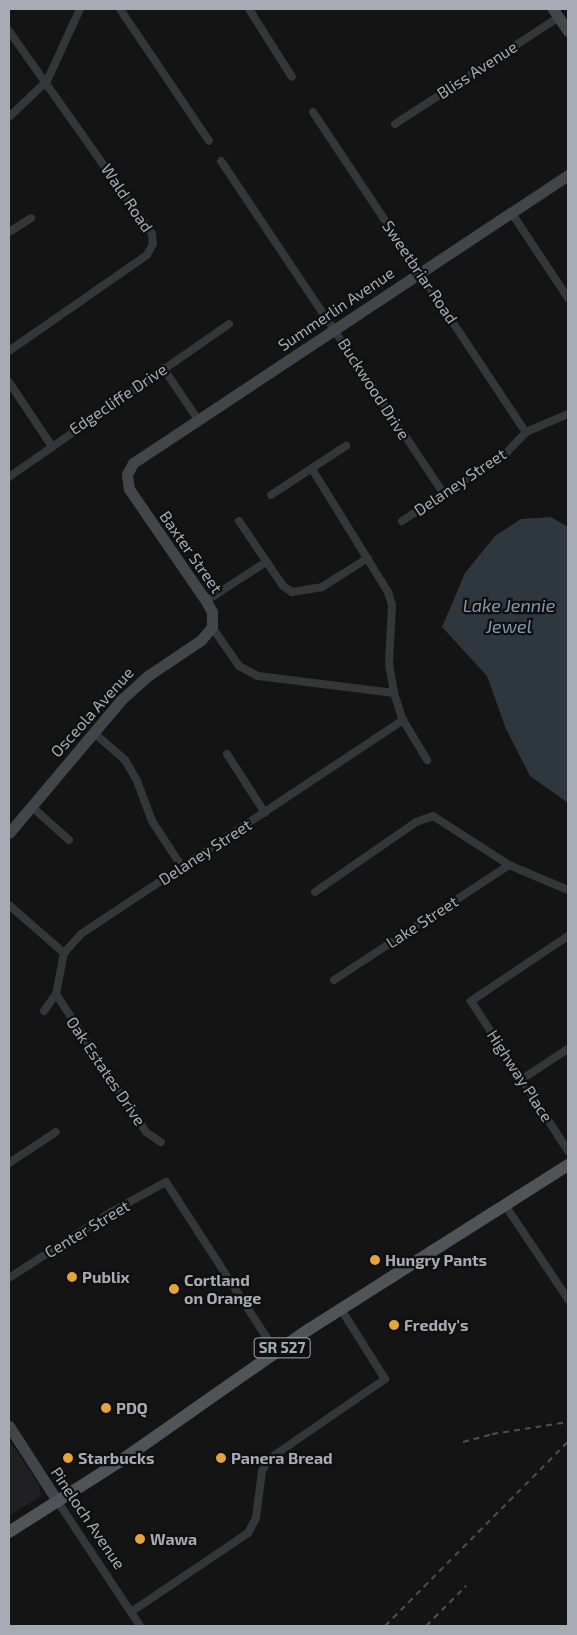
<!DOCTYPE html>
<html>
<head>
<meta charset="utf-8">
<style>
  body { margin:0 }
  #map { position:relative; width:577px; height:1635px; overflow:hidden; background:#141415; font-family:"Exo 2",sans-serif }
  div>[style] { position:absolute }
  .built>* { inset:0; background:#202022 }
  .water>* { inset:0; background:#2e373d }
  .street>* { height:8px; margin:-4px; padding:0 4px; transform-origin:4px; border-radius:4px; background:#35363a }
  .secondary>* { height:11px; margin:-5.5px; padding:0 5.5px; transform-origin:5.5px; border-radius:5.5px; background:#43454a }
  .primary>* { height:12px; margin:-6px; padding:0 6px; transform-origin:6px; border-radius:6px; background:#515359 }
  .rail>* { height:2px; margin-top:-1px; transform-origin:0; background:repeating-linear-gradient(90deg,#4c4e53 0 6px,transparent 0 11px) }
  .dots>* { width:14px; height:14px; translate:-50% -50%; box-sizing:border-box; border:2px solid #0f0f10; border-radius:50% }
  span { translate:-50% -50%; white-space:nowrap; text-align:center; line-height:1.15; -webkit-text-stroke:4.5px #0f0f10; paint-order:stroke }
  .shield-label span { padding:1px 4px; background:#0f0f10; border:1px solid; border-radius:4px; -webkit-text-stroke-width:0 }
  .shield-label { font-size:15px; color:#a6abb5; font-weight:700 }
  .street-label { font-size:16px; color:#a6abb5 }
  .poi-label { font-size:16px; color:#a6abb5; font-weight:700 }
  .left { translate:0 -50%; text-align:left }
  .water-label { font-size:18px; color:#7f9aae; font-style:italic }
  .frame { position:absolute; inset:0; border:10px solid #a6abb5; pointer-events:none }
</style>
</head>
<body>
<div id="map">
  <div class="built">
    <i style="clip-path:polygon(9px 1440px,39px 1485px,41px 1496px,9px 1516px)"></i>
  </div>
  <div class="water">
    <i style="clip-path:polygon(551px 517px,568px 527px,568px 803px,530px 776px,506px 729px,487px 676px,442px 627px,465px 573px,495px 536px,521px 519px)"></i>
  </div>
  <div class="street">
    <i style="left:120px;top:9px;width:159px;rotate:56deg"></i>
    <i style="left:249px;top:9px;width:80px;rotate:57.7deg"></i>
    <i style="left:9px;top:31px;width:248px;rotate:54.8deg"></i>
    <i style="left:152px;top:234px;width:10px;rotate:84deg"></i>
    <i style="left:153px;top:244px;width:13px;rotate:119deg"></i>
    <i style="left:147px;top:255px;width:168px;rotate:145.2deg"></i>
    <i style="left:313px;top:112px;width:384px;rotate:56.4deg"></i>
    <i style="left:9px;top:117px;width:52px;rotate:-43.5deg"></i>
    <i style="left:47px;top:81px;width:79px;rotate:-65.4deg"></i>
    <i style="left:395px;top:124px;width:196px;rotate:-33.1deg"></i>
    <i style="left:221px;top:161px;width:399px;rotate:56.2deg"></i>
    <i style="left:511px;top:212px;width:103px;rotate:56.5deg"></i>
    <i style="left:9px;top:232px;width:26px;rotate:-32deg"></i>
    <i style="left:163px;top:368px;width:64px;rotate:55.8deg"></i>
    <i style="left:9px;top:382px;width:76px;rotate:56.3deg"></i>
    <i style="left:312px;top:469px;width:145px;rotate:58.3deg"></i>
    <i style="left:388px;top:592px;width:14px;rotate:73deg"></i>
    <i style="left:392px;top:605px;width:59px;rotate:92.9deg"></i>
    <i style="left:389px;top:664px;width:29px;rotate:80deg"></i>
    <i style="left:394px;top:693px;width:28px;rotate:72deg"></i>
    <i style="left:403px;top:720px;width:47px;rotate:59deg"></i>
    <i style="left:9px;top:477px;width:268px;rotate:-34.8deg"></i>
    <i style="left:271px;top:495px;width:90px;rotate:-33.2deg"></i>
    <i style="left:239px;top:521px;width:78px;rotate:55.9deg"></i>
    <i style="left:283px;top:586px;width:11px;rotate:34deg"></i>
    <i style="left:292px;top:592px;width:30px;rotate:-9deg"></i>
    <i style="left:322px;top:587px;width:54px;rotate:-32.2deg"></i>
    <i style="left:402px;top:521px;width:126px;rotate:-33.3deg"></i>
    <i style="left:507px;top:452px;width:28px;rotate:-46deg"></i>
    <i style="left:526px;top:432px;width:46px;rotate:-23.2deg"></i>
    <i style="left:206px;top:601px;width:72px;rotate:-33deg"></i>
    <i style="left:212px;top:627px;width:47px;rotate:55.3deg"></i>
    <i style="left:239px;top:666px;width:21px;rotate:28deg"></i>
    <i style="left:258px;top:676px;width:137px;rotate:7.1deg"></i>
    <i style="left:93px;top:732px;width:43px;rotate:41.2deg"></i>
    <i style="left:125px;top:760px;width:24px;rotate:60deg"></i>
    <i style="left:137px;top:781px;width:43px;rotate:69.4deg"></i>
    <i style="left:152px;top:821px;width:55px;rotate:56.9deg"></i>
    <i style="left:227px;top:754px;width:70px;rotate:57.2deg"></i>
    <i style="left:31px;top:806px;width:51px;rotate:41.8deg"></i>
    <i style="left:315px;top:892px;width:123px;rotate:-34.7deg"></i>
    <i style="left:416px;top:822px;width:18px;rotate:-19deg"></i>
    <i style="left:433px;top:816px;width:90px;rotate:32.8deg"></i>
    <i style="left:509px;top:865px;width:64px;rotate:23deg"></i>
    <i style="left:9px;top:905px;width:73px;rotate:41.1deg"></i>
    <i style="left:568px;top:936px;width:117px;rotate:146.2deg"></i>
    <i style="left:471px;top:1001px;width:179px;rotate:57.1deg"></i>
    <i style="left:334px;top:980px;width:209px;rotate:-33.3deg"></i>
    <i style="left:56px;top:994px;width:165px;rotate:56.9deg"></i>
    <i style="left:146px;top:1132px;width:18px;rotate:34deg"></i>
    <i style="left:44px;top:1011px;width:21px;rotate:-55deg"></i>
    <i style="left:56px;top:994px;width:42px;rotate:-79deg"></i>
    <i style="left:64px;top:953px;width:25px;rotate:-48deg"></i>
    <i style="left:81px;top:934px;width:387px;rotate:-33.6deg"></i>
    <i style="left:522px;top:1079px;width:55px;rotate:-33.1deg"></i>
    <i style="left:9px;top:1163px;width:56px;rotate:-33.4deg"></i>
    <i style="left:505px;top:1205px;width:113px;rotate:56.2deg"></i>
    <i style="left:9px;top:1278px;width:121px;rotate:-32.9deg"></i>
    <i style="left:111px;top:1212px;width:63px;rotate:-28.6deg"></i>
    <i style="left:166px;top:1182px;width:202px;rotate:57.1deg"></i>
    <i style="left:58px;top:1502px;width:149px;rotate:56.5deg"></i>
    <i style="left:131px;top:1612px;width:141px;rotate:-34deg"></i>
    <i style="left:248px;top:1533px;width:17px;rotate:-62deg"></i>
    <i style="left:256px;top:1518px;width:47px;rotate:-82.7deg"></i>
    <i style="left:262px;top:1471px;width:14px;rotate:-60deg"></i>
    <i style="left:269px;top:1459px;width:141px;rotate:-34.6deg"></i>
    <i style="left:385px;top:1379px;width:83px;rotate:-122.2deg"></i>
  </div>
  <div class="secondary">
    <i style="left:553px;top:9px;width:27px;rotate:56deg"></i>
    <i style="left:9px;top:833px;width:175px;rotate:-49.9deg"></i>
    <i style="left:122px;top:699px;width:36px;rotate:-42deg"></i>
    <i style="left:149px;top:675px;width:63px;rotate:-33.9deg"></i>
    <i style="left:201px;top:640px;width:17px;rotate:-50deg"></i>
    <i style="left:212px;top:627px;width:15px;rotate:-90deg"></i>
    <i style="left:212px;top:612px;width:13px;rotate:-119deg"></i>
    <i style="left:206px;top:601px;width:136px;rotate:-124.5deg"></i>
    <i style="left:129px;top:489px;width:15px;rotate:-98deg"></i>
    <i style="left:127px;top:474px;width:13px;rotate:-61deg"></i>
    <i style="left:133px;top:463px;width:522px;rotate:-33.51deg"></i>
    <i style="left:9px;top:1426px;width:90px;rotate:57.2deg"></i>
  </div>
  <div class="primary">
    <i style="left:9px;top:1532px;width:134px;rotate:-32.5deg"></i>
    <i style="left:122px;top:1460px;width:227px;rotate:-35deg"></i>
    <i style="left:308px;top:1330px;width:308px;rotate:-32.4deg"></i>
  </div>
  <div class="rail">
    <i style="left:463px;top:1442px;width:30px;rotate:-15deg"></i>
    <i style="left:492px;top:1434px;width:77px;rotate:-9deg"></i>
    <i style="left:385px;top:1626px;width:260px;rotate:-45.2deg"></i>
    <i style="left:426px;top:1626px;width:57px;rotate:-45deg"></i>
  </div>
  <div class="dots">
    <i style="left:375px;top:1260px;background:#e7a43a"></i>
    <i style="left:72px;top:1277px;background:#e7a43a"></i>
    <i style="left:174px;top:1289px;background:#e7a43a"></i>
    <i style="left:394px;top:1325px;background:#e7a43a"></i>
    <i style="left:106px;top:1408px;background:#e7a43a"></i>
    <i style="left:68px;top:1458px;background:#e7a43a"></i>
    <i style="left:221px;top:1458px;background:#e7a43a"></i>
    <i style="left:140px;top:1539px;background:#e7a43a"></i>
  </div>
  <div class="shield-label">
    <span style="left:282px;top:1348px">SR 527</span>
  </div>
  <div class="street-label">
    <span style="left:477px;top:70px;rotate:-33deg">Bliss Avenue</span>
    <span style="left:127px;top:198px;rotate:56deg">Wald Road</span>
    <span style="left:420px;top:272px;rotate:56deg">Sweetbriar Road</span>
    <span style="left:336px;top:309px;rotate:-34deg">Summerlin Avenue</span>
    <span style="left:374px;top:389px;rotate:57deg">Buckwood Drive</span>
    <span style="left:118px;top:399px;rotate:-34deg">Edgecliffe Drive</span>
    <span style="left:460px;top:482px;rotate:-34deg">Delaney Street</span>
    <span style="left:191px;top:552px;rotate:55deg">Baxter Street</span>
    <span style="left:92px;top:712px;rotate:-48deg">Osceola Avenue</span>
    <span style="left:205px;top:852px;rotate:-33deg">Delaney Street</span>
    <span style="left:422px;top:922px;rotate:-33deg">Lake Street</span>
    <span style="left:106px;top:1071px;rotate:56deg">Oak Estates Drive</span>
    <span style="left:520px;top:1076px;rotate:57deg">Highway Place</span>
    <span style="left:87px;top:1229px;rotate:-31deg">Center Street</span>
    <span style="left:88px;top:1518px;rotate:56deg">Pineloch Avenue</span>
  </div>
  <div class="poi-label">
    <span class="left" style="left:385px;top:1260px">Hungry Pants</span>
    <span class="left" style="left:82px;top:1277px">Publix</span>
    <span class="left" style="left:184px;top:1289px">Cortland<br>on Orange</span>
    <span class="left" style="left:404px;top:1325px">Freddy's</span>
    <span class="left" style="left:116px;top:1408px">PDQ</span>
    <span class="left" style="left:78px;top:1458px">Starbucks</span>
    <span class="left" style="left:231px;top:1458px">Panera Bread</span>
    <span class="left" style="left:150px;top:1539px">Wawa</span>
  </div>
  <div class="water-label">
    <span style="left:509px;top:616px">Lake Jennie<br>Jewel</span>
  </div>
  <div class="frame"></div>
</div>
</body>
</html>
